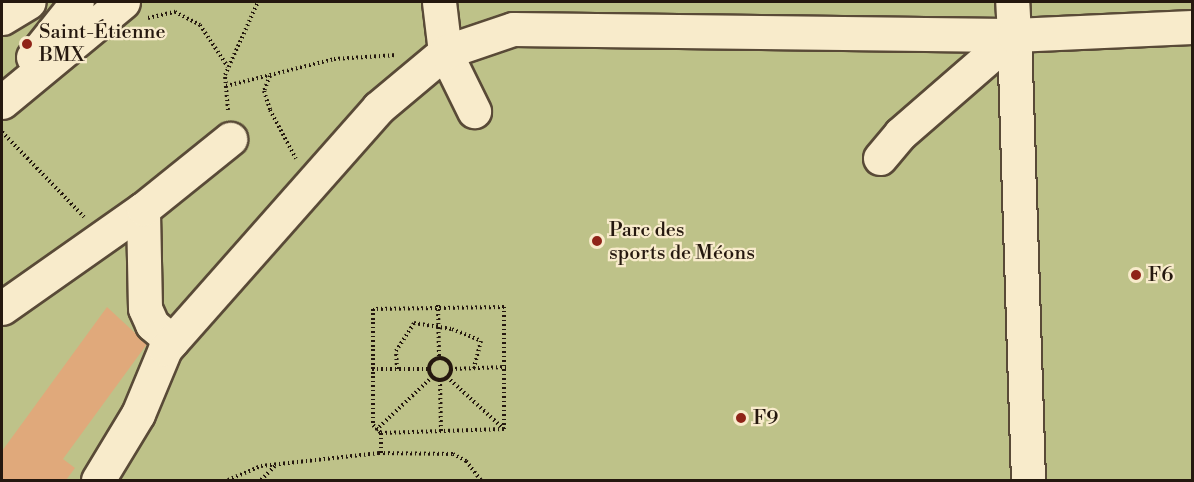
<!DOCTYPE html>
<html>
<head>
<meta charset="utf-8">
<style>
  body { margin:0 }
  #map { position:relative; width:1194px; height:482px; overflow:hidden; background:#f4e0af; font-family:"Libre Bodoni",serif }
  div>[style] { position:absolute }
  .green>* { inset:0; background:#bec289; transform-origin:0 0 }
  .building>* { inset:0; background:#e0a97b }
  .path>* { height:4px; margin-top:-2px; transform-origin:0; background:repeating-linear-gradient(90deg,#25180f 0 1.5px,transparent 0 4.5px) }
  .path>.ring { margin:-2px; padding:0; box-sizing:content-box; background:none; border:4px solid #25180f; border-radius:50% }
  .roads { filter:drop-shadow(2px 0 #594a37) drop-shadow(-2px 0 #594a37) drop-shadow(0 2px #594a37) drop-shadow(0 -2px #594a37) }
  .minor>* { height:33px; margin:-16.5px; padding:0 16.5px; transform-origin:16.5px; border-radius:16.5px; background:#f8ebcb }
  .dots>* { width:16px; height:16px; translate:-50% -50%; box-sizing:border-box; border:3px solid #f8ebcb; border-radius:50% }
  span { translate:-50% -50%; white-space:nowrap; text-align:center; line-height:1.15; -webkit-text-stroke:4.5px #f8ebcb; paint-order:stroke }
  .poi-label { font-size:20px; color:#25180f }
  .left { translate:0 -50%; text-align:left }
  .frame { position:absolute; inset:0; border:3px solid #25180f; pointer-events:none }
</style>
</head>
<body>
<div id="map">
  <div class="green">
    <i style="left:2px;top:2px;width:1190px;height:478px"></i>
  </div>
  <div class="building">
    <i style="clip-path:polygon(107px 307px,147px 344px,63px 459px,75px 468px,66px 480px,2px 480px,2px 451px)"></i>
  </div>
  <div class="path">
    <i style="left:148px;top:18px;width:28px;rotate:-13deg"></i>
    <i style="left:175px;top:12px;width:28px;rotate:27deg"></i>
    <i style="left:200px;top:25px;width:50px;rotate:56.3deg"></i>
    <i style="left:270px;top:76px;width:16px;rotate:112deg"></i>
    <i style="left:264px;top:91px;width:20px;rotate:72deg"></i>
    <i style="left:270px;top:110px;width:55px;rotate:62deg"></i>
    <i style="left:226px;top:86px;width:111px;rotate:-14deg"></i>
    <i style="left:334px;top:59px;width:63px;rotate:-3.6deg"></i>
    <i style="left:228px;top:110px;width:35px;rotate:-95deg"></i>
    <i style="left:225px;top:75px;width:80px;rotate:-65.7deg"></i>
    <i style="left:2px;top:132px;width:118px;rotate:46deg"></i>
    <i style="left:438px;top:305px;width:52px;rotate:88.9deg"></i>
    <i class="ring" style="left:429px;top:358px;width:18px;height:18px"></i>
    <i style="left:372px;top:369px;width:56px"></i>
    <i style="left:397px;top:369px;width:18px;rotate:-93deg"></i>
    <i style="left:396px;top:351px;width:33px;rotate:-57deg"></i>
    <i style="left:414px;top:323px;width:38px;rotate:9deg"></i>
    <i style="left:452px;top:329px;width:31px;rotate:22deg"></i>
    <i style="left:481px;top:341px;width:28px;rotate:105deg"></i>
    <i style="left:451px;top:369px;width:55px;rotate:-2.1deg"></i>
    <i style="left:447px;top:377px;width:77px;rotate:42.4deg"></i>
    <i style="left:440px;top:380px;width:52px;rotate:88.9deg"></i>
    <i style="left:376px;top:430px;width:77px;rotate:-43.4deg"></i>
    <i style="left:381px;top:433px;width:123px;rotate:-1.9deg"></i>
    <i style="left:504px;top:429px;width:122px;rotate:-90deg"></i>
    <i style="left:504px;top:307px;width:131px;rotate:179.1deg"></i>
    <i style="left:373px;top:309px;width:116px;rotate:90deg"></i>
    <i style="left:373px;top:425px;width:11px;rotate:45deg"></i>
    <i style="left:381px;top:433px;width:20px;rotate:90deg"></i>
    <i style="left:228px;top:480px;width:36px;rotate:-23deg"></i>
    <i style="left:261px;top:466px;width:119px;rotate:-6.3deg"></i>
    <i style="left:379px;top:453px;width:74px;rotate:0.8deg"></i>
    <i style="left:453px;top:454px;width:15px;rotate:28deg"></i>
    <i style="left:466px;top:461px;width:24px;rotate:52deg"></i>
    <i style="left:261px;top:480px;width:21px;rotate:-45deg"></i>
  </div>
  <div class="roads">
    <div class="minor">
      <i style="left:439px;top:2px;width:50px;rotate:83.2deg"></i>
      <i style="left:445px;top:52px;width:66px;rotate:63.8deg"></i>
      <i style="left:2px;top:18px;width:31px;rotate:-31deg"></i>
      <i style="left:1014px;top:35px;width:445px;rotate:88.2deg"></i>
      <i style="left:33px;top:57px;width:70px;rotate:-51.3deg"></i>
      <i style="left:2px;top:102px;width:157px;rotate:-39.6deg"></i>
      <i style="left:880px;top:158px;width:31px;rotate:-50deg"></i>
      <i style="left:900px;top:134px;width:151px;rotate:-41deg"></i>
      <i style="left:1014px;top:35px;width:33px;rotate:-93deg"></i>
      <i style="left:2px;top:308px;width:172px;rotate:-35.1deg"></i>
      <i style="left:172px;top:341px;width:26px;rotate:-140deg"></i>
      <i style="left:152px;top:324px;width:17px;rotate:-114deg"></i>
      <i style="left:145px;top:308px;width:99px;rotate:-91.2deg"></i>
      <i style="left:143px;top:209px;width:112px;rotate:-38.8deg"></i>
      <i style="left:98px;top:480px;width:77px;rotate:-58.8deg"></i>
      <i style="left:138px;top:414px;width:70px;rotate:-67.4deg"></i>
      <i style="left:165px;top:349px;width:322px;rotate:-48.5deg"></i>
      <i style="left:378px;top:108px;width:87px;rotate:-39.9deg"></i>
      <i style="left:445px;top:52px;width:72px;rotate:-18.7deg"></i>
      <i style="left:513px;top:29px;width:501px;rotate:0.69deg"></i>
      <i style="left:1014px;top:35px;width:178px;rotate:-2.6deg"></i>
    </div>
  </div>
  <div class="dots">
    <i style="left:27px;top:44px;background:#8f2418"></i>
    <i style="left:597px;top:241px;background:#8f2418"></i>
    <i style="left:1136px;top:275px;background:#8f2418"></i>
    <i style="left:741px;top:418px;background:#8f2418"></i>
  </div>
  <div class="poi-label">
    <span class="left" style="left:39px;top:44px">Saint-Étienne<br>BMX</span>
    <span class="left" style="left:609px;top:242px">Parc des<br>sports de Méons</span>
    <span class="left" style="left:1148px;top:275px">F6</span>
    <span class="left" style="left:753px;top:418px">F9</span>
  </div>
  <div class="frame"></div>
</div>
</body>
</html>
